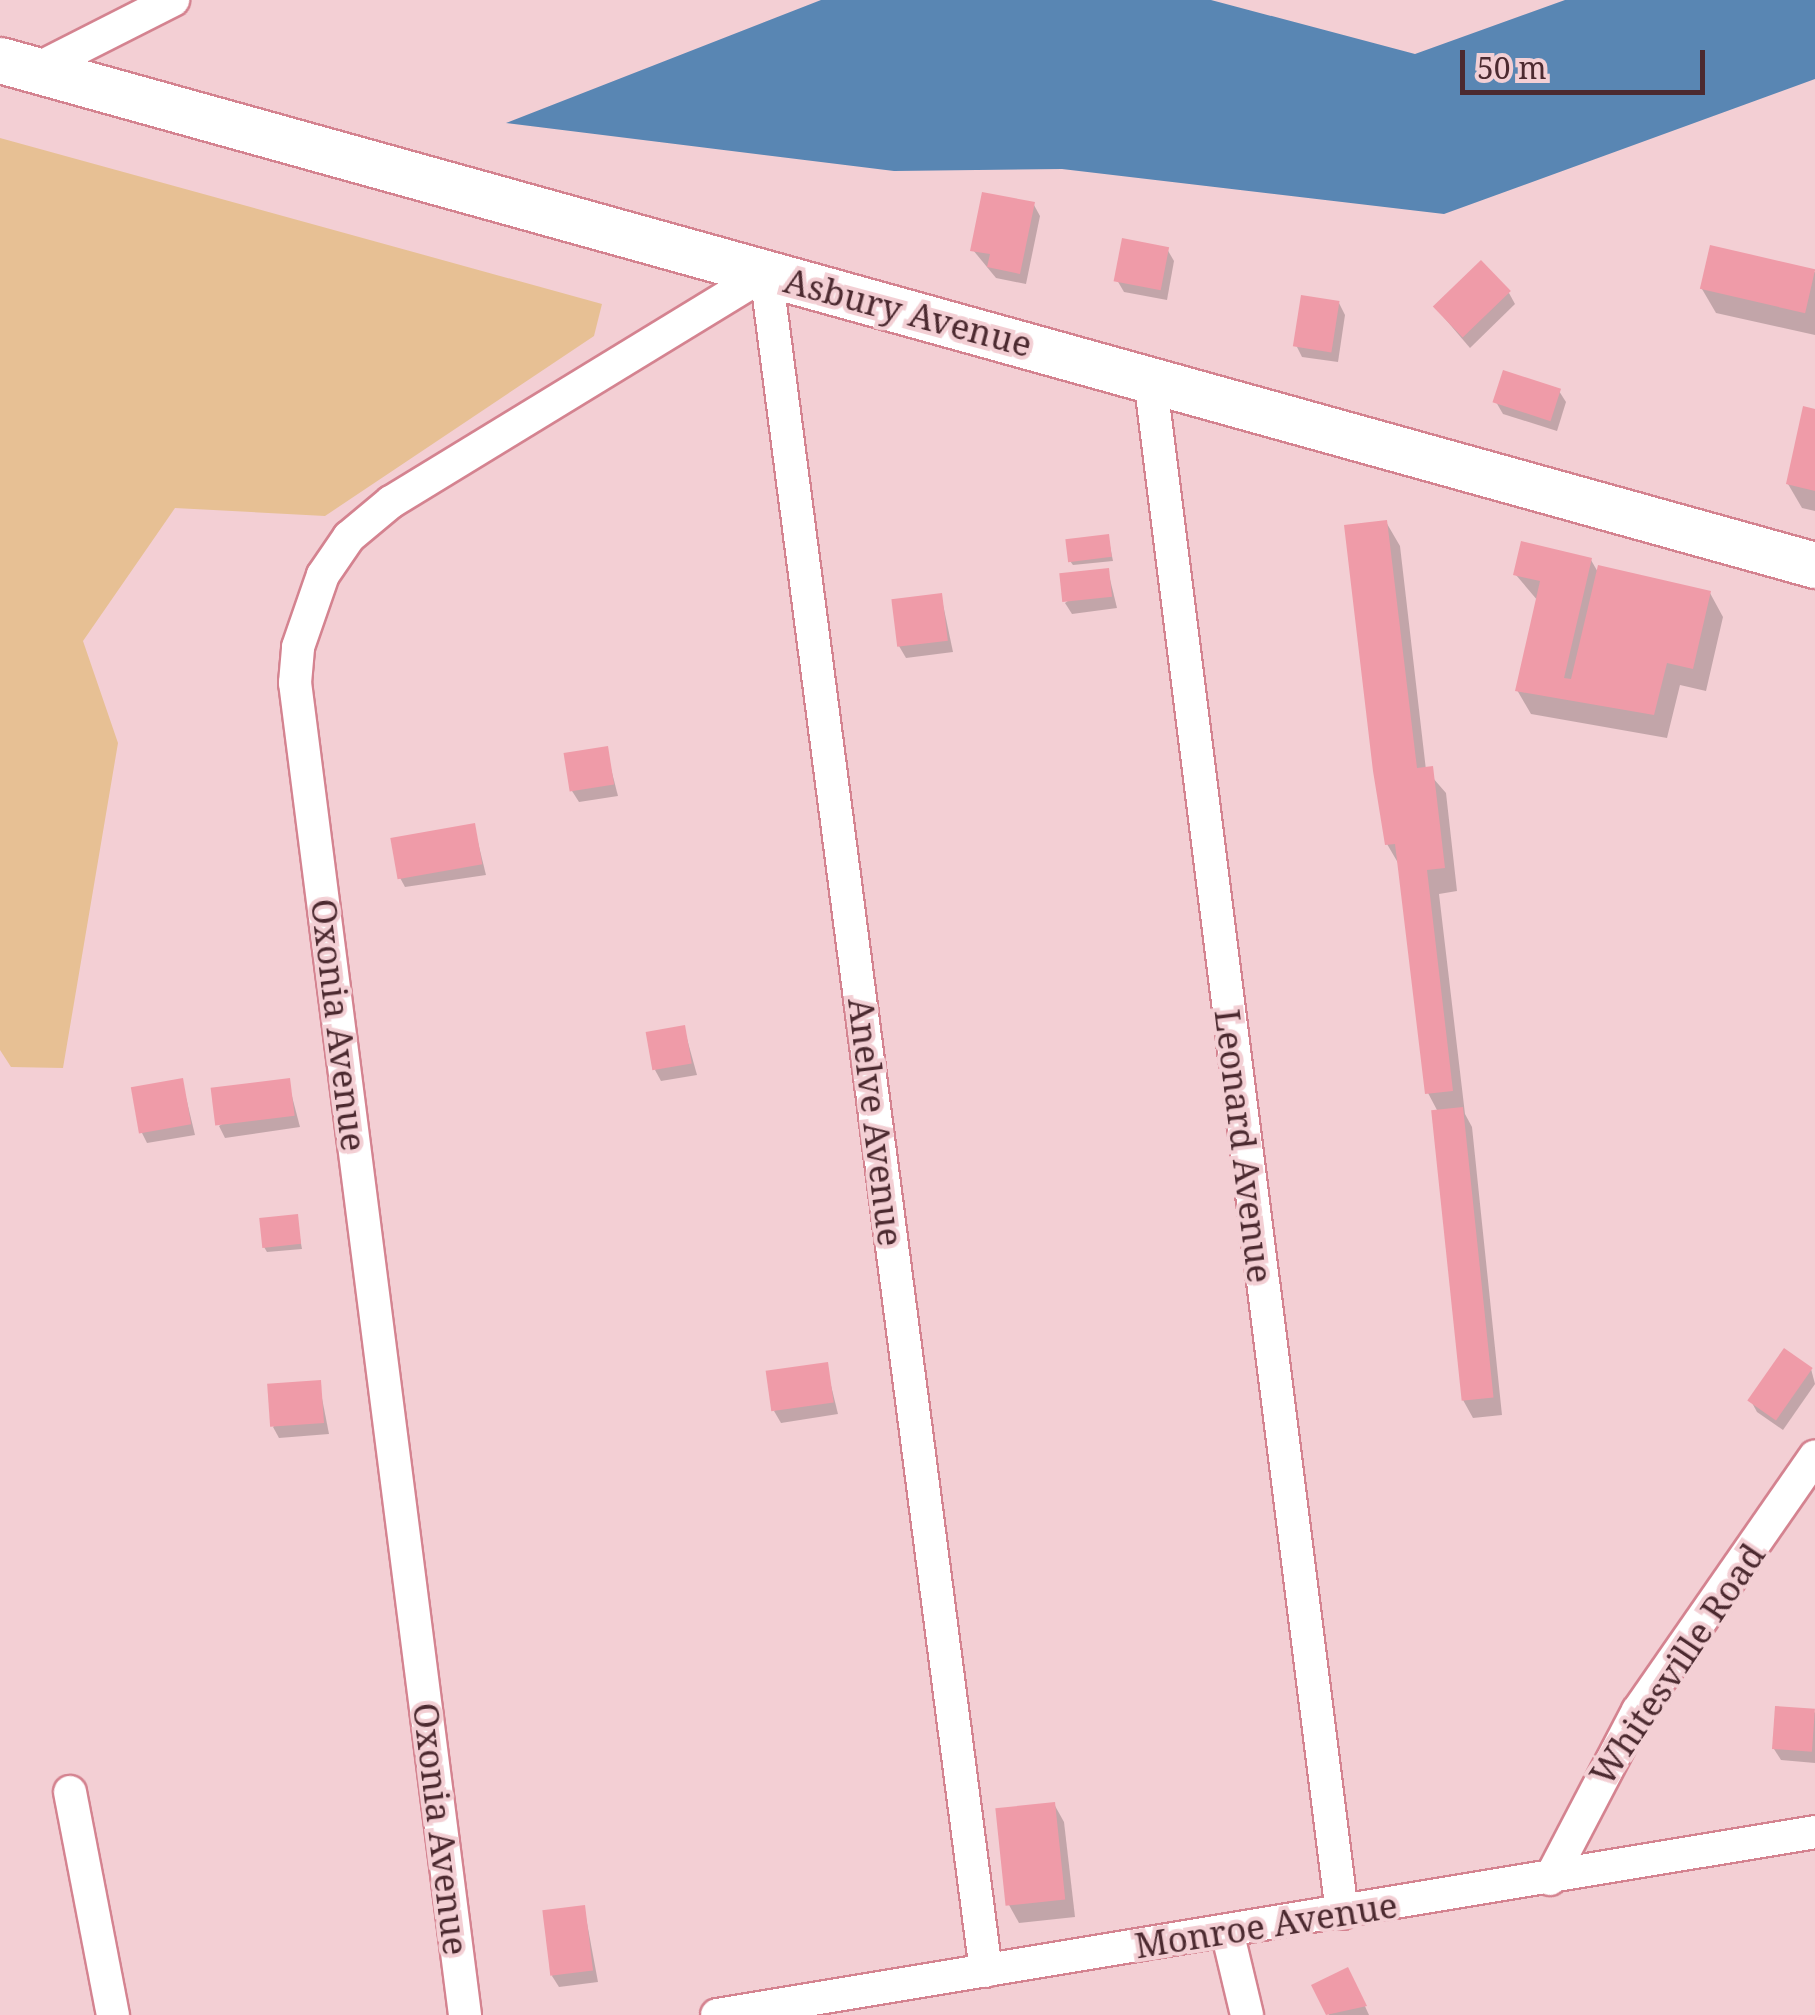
<!DOCTYPE html>
<html>
<head>
<meta charset="utf-8">
<style>
  body { margin:0 }
  #map { position:relative; width:1815px; height:2015px; overflow:hidden; background:#f3cfd4; font-family:"Noto Serif",serif }
  div>[style] { position:absolute }
  .green>* { inset:0; background:#e7c094 }
  .water>* { inset:0; background:#5986b3 }
  .shadow>* { inset:0; background:#0003 }
  .building>* { inset:0; background:#ef9ba8; transform-origin:0 0 }
  .roads { filter:drop-shadow(2px 0 #d48390) drop-shadow(-2px 0 #d48390) drop-shadow(0 2px #d48390) drop-shadow(0 -2px #d48390) }
  .minor>* { height:32px; margin:-16px; padding:0 16px; transform-origin:16px; border-radius:16px; background:#fff }
  .secondary>* { height:45px; margin:-22.5px; padding:0 22.5px; transform-origin:22.5px; border-radius:22.5px; background:#fff }
  span { translate:-50% -50%; white-space:nowrap; text-align:center; line-height:1.15; -webkit-text-stroke:8px #f3cfd4; paint-order:stroke }
  .street-label { font-size:35px; color:#4c2a30 }
  .scale { position:absolute; left:1460px; top:50px; width:245px; height:45px; box-sizing:border-box; border:5px solid #4c2a30; border-top:0; padding-left:12px; font-size:30px; line-height:35px; white-space:nowrap; color:#4c2a30; -webkit-text-stroke:8px #f3cfd4; paint-order:stroke }
</style>
</head>
<body>
<div id="map">
  <div class="green">
    <i style="clip-path:polygon(0 138px,602px 304px,594px 336px,325px 516px,175px 508px,83px 641px,118px 743px,63px 1068px,11px 1067px,0 1050px)"></i>
  </div>
  <div class="water">
    <i style="clip-path:polygon(821px 0,1211px 0,1415px 54px,1565px 0,1815px 0,1815px 79px,1444px 214px,1062px 169px,894px 171px,506px 123px)"></i>
  </div>
  <div class="shadow">
    <i style="clip-path:polygon(1034px 205px,1040px 216px,1026px 284px,996px 278px,973px 250px)"></i>
    <i style="clip-path:polygon(1167px 249px,1174px 261px,1167px 300px,1124px 292px,1117px 280px)"></i>
    <i style="clip-path:polygon(1815px 272px,1815px 335px,1716px 313px,1702px 289px)"></i>
    <i style="clip-path:polygon(1509px 293px,1515px 304px,1470px 348px,1435px 307px)"></i>
    <i style="clip-path:polygon(1339px 303px,1345px 315px,1338px 362px,1302px 357px,1296px 345px)"></i>
    <i style="clip-path:polygon(1559px 391px,1566px 402px,1557px 431px,1503px 414px,1496px 402px)"></i>
    <i style="clip-path:polygon(1815px 411px,1815px 511px,1802px 508px,1788px 484px)"></i>
    <i style="clip-path:polygon(1386px 522px,1400px 546px,1426px 770px,1446px 793px,1457px 891px,1439px 894px,1465px 1114px,1472px 1127px,1502px 1415px,1473px 1418px,1463px 1400px,1438px 1112px,1428px 1093px,1401px 868px,1387px 844px)"></i>
    <i style="clip-path:polygon(1108px 536px,1113px 561px,1073px 565px,1070px 561px)"></i>
    <i style="clip-path:polygon(1591px 560px,1599px 574px,1710px 593px,1723px 617px,1706px 691px,1680px 685px,1667px 738px,1531px 714px,1517px 690px,1538px 601px,1516px 575px)"></i>
    <i style="clip-path:polygon(1108px 571px,1117px 608px,1072px 614px,1065px 603px)"></i>
    <i style="clip-path:polygon(941px 595px,953px 652px,906px 658px,899px 646px)"></i>
    <i style="clip-path:polygon(606px 749px,618px 796px,579px 802px,572px 791px)"></i>
    <i style="clip-path:polygon(474px 826px,486px 875px,405px 887px,399px 876px)"></i>
    <i style="clip-path:polygon(684px 1028px,697px 1075px,661px 1081px,655px 1070px)"></i>
    <i style="clip-path:polygon(182px 1081px,195px 1135px,147px 1143px,141px 1131px)"></i>
    <i style="clip-path:polygon(288px 1081px,300px 1127px,225px 1138px,219px 1126px)"></i>
    <i style="clip-path:polygon(296px 1217px,302px 1249px,267px 1252px,264px 1247px)"></i>
    <i style="clip-path:polygon(826px 1365px,838px 1414px,781px 1423px,774px 1411px)"></i>
    <i style="clip-path:polygon(1811px 1369px,1815px 1384px,1783px 1430px,1757px 1412px,1751px 1401px)"></i>
    <i style="clip-path:polygon(319px 1383px,329px 1434px,279px 1438px,273px 1427px)"></i>
    <i style="clip-path:polygon(1815px 1712px,1815px 1763px,1781px 1760px,1774px 1749px)"></i>
    <i style="clip-path:polygon(1054px 1804px,1064px 1822px,1075px 1917px,1019px 1923px,1009px 1905px)"></i>
    <i style="clip-path:polygon(584px 1907px,598px 1982px,559px 1987px,552px 1976px)"></i>
    <i style="clip-path:polygon(1354px 1982px,1369px 2015px,1329px 2015px,1315px 1986px)"></i>
  </div>
  <div class="building">
    <i style="clip-path:polygon(982px 192px,1035px 202px,1020px 274px,987px 267px,990px 254px,970px 251px)"></i>
    <i style="left:1122px;top:238px;width:48px;height:44px;rotate:11deg"></i>
    <i style="left:1710px;top:245px;width:108px;height:45px;rotate:13deg"></i>
    <i style="left:1481px;top:260px;width:43px;height:67px;rotate:46deg"></i>
    <i style="left:1301px;top:295px;width:39px;height:52px;rotate:9deg"></i>
    <i style="left:1503px;top:370px;width:61px;height:34px;rotate:18deg"></i>
    <i style="clip-path:polygon(1803px 406px,1815px 409px,1815px 491px,1786px 484px)"></i>
    <i style="clip-path:polygon(1387px 520px,1417px 768px,1433px 766px,1445px 868px,1427px 870px,1453px 1091px,1425px 1094px,1395px 844px,1385px 845px,1373px 771px,1344px 525px)"></i>
    <i style="left:1109px;top:534px;width:23px;height:44px;rotate:83deg"></i>
    <i style="clip-path:polygon(1521px 541px,1592px 558px,1564px 678px,1571px 679px,1598px 565px,1711px 591px,1693px 669px,1667px 663px,1654px 715px,1515px 691px,1540px 581px,1513px 575px)"></i>
    <i style="left:1109px;top:568px;width:29px;height:50px;rotate:84deg"></i>
    <i style="left:942px;top:593px;width:48px;height:51px;rotate:83deg"></i>
    <i style="left:608px;top:746px;width:39px;height:45px;rotate:81deg"></i>
    <i style="left:475px;top:823px;width:42px;height:86px;rotate:80deg"></i>
    <i style="left:685px;top:1025px;width:39px;height:40px;rotate:80deg"></i>
    <i style="left:183px;top:1078px;width:47px;height:53px;rotate:80deg"></i>
    <i style="left:290px;top:1078px;width:38px;height:80px;rotate:83deg"></i>
    <i style="left:1463px;top:1107px;width:292px;height:32px;rotate:84deg"></i>
    <i style="left:298px;top:1214px;width:30px;height:39px;rotate:84deg"></i>
    <i style="left:1784px;top:1348px;width:35px;height:64px;rotate:35deg"></i>
    <i style="left:828px;top:1362px;width:41px;height:63px;rotate:82deg"></i>
    <i style="left:321px;top:1380px;width:43px;height:54px;rotate:86deg"></i>
    <i style="left:1775px;top:1706px;width:40px;height:43px;rotate:4deg"></i>
    <i style="left:1055px;top:1802px;width:98px;height:60px;rotate:84deg"></i>
    <i style="left:585px;top:1905px;width:66px;height:43px;rotate:83deg"></i>
    <i style="clip-path:polygon(1348px 1967px,1367px 2006px,1326px 2015px,1311px 1985px)"></i>
  </div>
  <div class="roads">
    <div class="minor">
      <i style="left:35px;top:70px;width:155px;rotate:-26.9deg"></i>
      <i style="left:1150px;top:378px;width:1547px;rotate:82.87deg"></i>
      <i style="left:70px;top:1792px;width:227px;rotate:79.1deg"></i>
      <i style="left:1550px;top:1879px;width:190px;rotate:-62.4deg"></i>
      <i style="left:1638px;top:1711px;width:310px;rotate:-55.2deg"></i>
      <i style="left:1227px;top:1931px;width:86px;rotate:76.6deg"></i>
      <i style="left:465px;top:2015px;width:1343px;rotate:-97.27deg"></i>
      <i style="left:295px;top:683px;width:36px;rotate:-85deg"></i>
      <i style="left:298px;top:647px;width:76px;rotate:-70.9deg"></i>
      <i style="left:323px;top:575px;width:46px;rotate:-55.6deg"></i>
      <i style="left:349px;top:537px;width:55px;rotate:-39.8deg"></i>
      <i style="left:391px;top:502px;width:439px;rotate:-31.4deg"></i>
      <i style="left:766px;top:273px;width:1712px;rotate:82.62deg"></i>
      <i style="left:717px;top:2015px;width:1113px;rotate:-9.46deg"></i>
    </div>
    <div class="secondary">
      <i style="left:0;top:60px;width:1884px;rotate:15.55deg"></i>
    </div>
  </div>
  <div class="street-label">
    <span style="left:908px;top:312px;rotate:15deg">Asbury Avenue</span>
    <span style="left:339px;top:1025px;rotate:83deg">Oxonia Avenue</span>
    <span style="left:876px;top:1122px;rotate:83deg">Anelve Avenue</span>
    <span style="left:1244px;top:1146px;rotate:83deg">Leonard Avenue</span>
    <span style="left:1677px;top:1664px;rotate:-56deg">Whitesville Road</span>
    <span style="left:441px;top:1829px;rotate:83deg">Oxonia Avenue</span>
    <span style="left:1266px;top:1925px;rotate:-9deg">Monroe Avenue</span>
  </div>
  <div class="scale">50 m</div>
</div>
</body>
</html>
